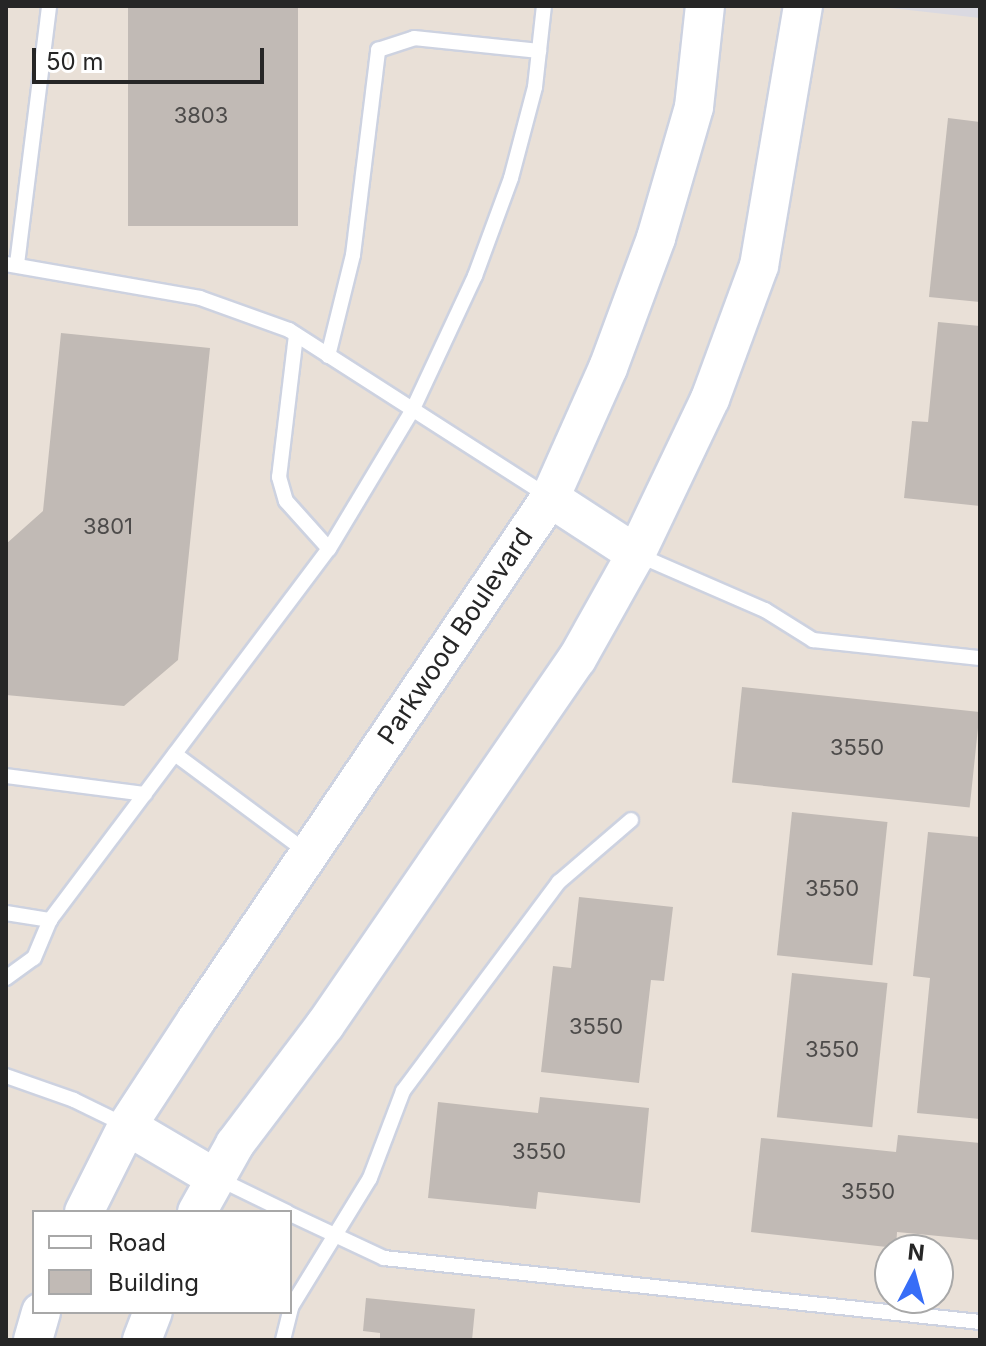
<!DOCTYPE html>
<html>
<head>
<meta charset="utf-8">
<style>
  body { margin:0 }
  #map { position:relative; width:986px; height:1346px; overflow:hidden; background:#e9e0d7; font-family:Inter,sans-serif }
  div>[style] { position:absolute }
  .industrial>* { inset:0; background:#dad9e1 }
  .building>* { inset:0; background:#c1bab5; transform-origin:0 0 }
  .roads { filter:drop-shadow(2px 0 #cdd2e0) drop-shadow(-2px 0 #cdd2e0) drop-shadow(0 2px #cdd2e0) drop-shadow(0 -2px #cdd2e0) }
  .service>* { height:14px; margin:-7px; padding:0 7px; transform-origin:7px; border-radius:7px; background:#fff }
  .secondary>* { height:38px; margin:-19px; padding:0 19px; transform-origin:19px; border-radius:19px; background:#fff }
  span { translate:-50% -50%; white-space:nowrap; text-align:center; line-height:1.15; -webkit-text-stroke:6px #fff; paint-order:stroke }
  .number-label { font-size:22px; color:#4d4b4a }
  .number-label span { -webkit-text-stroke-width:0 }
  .street-label { font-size:26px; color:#262626 }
  .frame { position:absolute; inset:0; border:8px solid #262626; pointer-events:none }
  .legend { position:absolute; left:32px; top:1210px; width:260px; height:104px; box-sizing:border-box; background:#fff; border:2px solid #a8a8a8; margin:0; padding:10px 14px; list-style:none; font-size:24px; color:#262626 }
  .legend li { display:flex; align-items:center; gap:16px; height:40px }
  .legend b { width:40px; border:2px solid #a8a8a8 }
  .north { position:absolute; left:874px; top:1234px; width:80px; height:80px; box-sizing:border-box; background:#fff; border:2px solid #a8a8a8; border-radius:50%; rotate:6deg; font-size:22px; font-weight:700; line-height:32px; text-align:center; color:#262626 }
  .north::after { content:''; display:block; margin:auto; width:28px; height:36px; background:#376df7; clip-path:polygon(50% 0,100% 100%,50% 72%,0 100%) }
  .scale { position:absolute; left:32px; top:48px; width:232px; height:36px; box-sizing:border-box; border:4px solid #262626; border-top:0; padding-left:10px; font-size:24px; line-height:28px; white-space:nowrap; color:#262626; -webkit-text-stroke:6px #fff; paint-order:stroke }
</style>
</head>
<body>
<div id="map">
  <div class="industrial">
    <i style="clip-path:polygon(873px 6px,980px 6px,980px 18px)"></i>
  </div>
  <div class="building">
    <i style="left:128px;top:6px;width:170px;height:220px"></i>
    <i style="clip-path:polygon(948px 118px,980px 122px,980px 302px,929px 297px)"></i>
    <i style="clip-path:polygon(938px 322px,980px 326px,980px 506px,904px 498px,912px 421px,928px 422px)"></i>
    <i style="clip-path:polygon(61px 333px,210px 348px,178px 660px,124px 706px,6px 695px,6px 544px,43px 511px)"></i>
    <i style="left:742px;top:687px;width:239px;height:96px;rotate:6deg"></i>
    <i style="left:792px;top:812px;width:96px;height:144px;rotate:6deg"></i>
    <i style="clip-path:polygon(928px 832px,980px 837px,980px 1119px,917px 1113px,930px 978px,913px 976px)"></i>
    <i style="clip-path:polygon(579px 897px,673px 907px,664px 981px,651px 980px,639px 1083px,541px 1072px,553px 966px,571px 968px)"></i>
    <i style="left:792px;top:973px;width:96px;height:145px;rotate:6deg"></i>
    <i style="clip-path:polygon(540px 1097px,649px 1108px,640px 1203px,538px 1192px,536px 1209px,428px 1198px,438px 1102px,538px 1113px)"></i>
    <i style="clip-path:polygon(898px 1135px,980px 1143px,980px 1240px,897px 1232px,896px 1248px,751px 1232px,761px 1138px,896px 1152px)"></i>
    <i style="clip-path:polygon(366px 1298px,475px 1309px,472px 1340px,380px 1340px,380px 1333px,363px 1331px)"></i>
  </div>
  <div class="roads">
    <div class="service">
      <i style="left:6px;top:264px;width:197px;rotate:9.9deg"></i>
      <i style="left:200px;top:298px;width:95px;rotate:19.8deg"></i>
      <i style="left:289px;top:330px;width:308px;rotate:32.7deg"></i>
      <i style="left:17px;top:264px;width:260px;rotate:-82.9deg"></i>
      <i style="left:296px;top:335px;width:143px;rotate:96.8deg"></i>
      <i style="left:279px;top:477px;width:25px;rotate:74deg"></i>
      <i style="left:286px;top:501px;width:64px;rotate:48.1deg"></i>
      <i style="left:328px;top:356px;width:104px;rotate:-76.1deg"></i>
      <i style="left:353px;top:255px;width:207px;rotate:-83deg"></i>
      <i style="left:378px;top:50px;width:38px;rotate:-18deg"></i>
      <i style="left:414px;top:38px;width:126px;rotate:5.9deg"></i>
      <i style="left:636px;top:554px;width:141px;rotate:23.5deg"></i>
      <i style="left:765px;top:610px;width:57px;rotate:32deg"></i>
      <i style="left:813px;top:640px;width:168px;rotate:6.2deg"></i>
      <i style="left:175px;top:754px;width:167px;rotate:36.7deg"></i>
      <i style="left:6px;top:776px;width:140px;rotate:7.4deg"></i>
      <i style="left:6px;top:913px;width:45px;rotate:9deg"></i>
      <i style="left:50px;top:920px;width:464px;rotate:-53.1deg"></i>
      <i style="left:329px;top:549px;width:161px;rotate:-59deg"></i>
      <i style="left:412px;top:411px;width:149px;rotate:-65deg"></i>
      <i style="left:475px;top:276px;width:104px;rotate:-69.8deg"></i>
      <i style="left:511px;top:178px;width:94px;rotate:-75.2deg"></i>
      <i style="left:535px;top:87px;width:81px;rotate:-83.7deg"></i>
      <i style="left:6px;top:978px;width:34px;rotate:-36deg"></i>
      <i style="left:34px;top:958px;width:41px;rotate:-67.2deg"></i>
      <i style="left:6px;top:1076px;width:72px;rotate:19.4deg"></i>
      <i style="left:74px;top:1100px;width:59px;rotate:26.1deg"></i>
      <i style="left:219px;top:1179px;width:76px;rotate:25.9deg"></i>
      <i style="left:290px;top:1214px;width:104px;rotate:25.1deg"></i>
      <i style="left:384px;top:1258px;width:599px;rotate:6.13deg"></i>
      <i style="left:283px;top:1340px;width:34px;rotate:-76deg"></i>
      <i style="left:291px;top:1307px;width:151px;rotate:-58.5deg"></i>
      <i style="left:370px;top:1178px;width:93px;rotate:-69.2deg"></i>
      <i style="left:403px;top:1091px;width:261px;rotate:-53.3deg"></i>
      <i style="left:559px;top:882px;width:95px;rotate:-40.7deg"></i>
    </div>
    <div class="secondary">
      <i style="left:550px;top:498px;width:103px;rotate:33.1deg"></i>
      <i style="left:127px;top:1126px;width:99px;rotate:30.5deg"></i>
      <i style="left:84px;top:1212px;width:96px;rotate:-63.4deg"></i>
      <i style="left:127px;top:1126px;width:128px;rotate:-56.8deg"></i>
      <i style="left:197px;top:1019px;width:629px;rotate:-55.88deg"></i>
      <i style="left:550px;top:498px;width:142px;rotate:-66deg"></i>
      <i style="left:608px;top:368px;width:139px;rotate:-69.7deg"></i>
      <i style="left:656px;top:238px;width:136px;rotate:-73.8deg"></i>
      <i style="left:694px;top:107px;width:102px;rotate:-83.8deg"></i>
      <i style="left:197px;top:1212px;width:78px;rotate:-60.8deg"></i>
      <i style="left:235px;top:1144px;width:149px;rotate:-52.9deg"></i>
      <i style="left:325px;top:1025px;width:444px;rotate:-55.5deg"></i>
      <i style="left:577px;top:659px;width:120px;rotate:-60.7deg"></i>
      <i style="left:636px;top:554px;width:172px;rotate:-64.5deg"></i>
      <i style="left:710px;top:399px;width:142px;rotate:-69.8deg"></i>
      <i style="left:759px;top:266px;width:264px;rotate:-80.4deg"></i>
      <i style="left:33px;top:1340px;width:29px;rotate:-74deg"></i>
      <i style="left:142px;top:1340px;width:30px;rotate:-69deg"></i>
    </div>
  </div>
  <div class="number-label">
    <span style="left:201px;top:116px">3803</span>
    <span style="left:108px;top:527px">3801</span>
    <span style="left:857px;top:748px">3550</span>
    <span style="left:832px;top:889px">3550</span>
    <span style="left:596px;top:1027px">3550</span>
    <span style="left:832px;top:1050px">3550</span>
    <span style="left:539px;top:1152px">3550</span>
    <span style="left:868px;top:1192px">3550</span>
  </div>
  <div class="street-label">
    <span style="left:455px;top:636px;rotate:-56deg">Parkwood Boulevard</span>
  </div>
  <div class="frame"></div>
  <ul class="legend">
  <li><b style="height:10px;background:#fff"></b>Road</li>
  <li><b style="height:22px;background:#c1bab5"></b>Building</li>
  </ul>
  <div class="north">N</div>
  <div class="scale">50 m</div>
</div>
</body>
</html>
